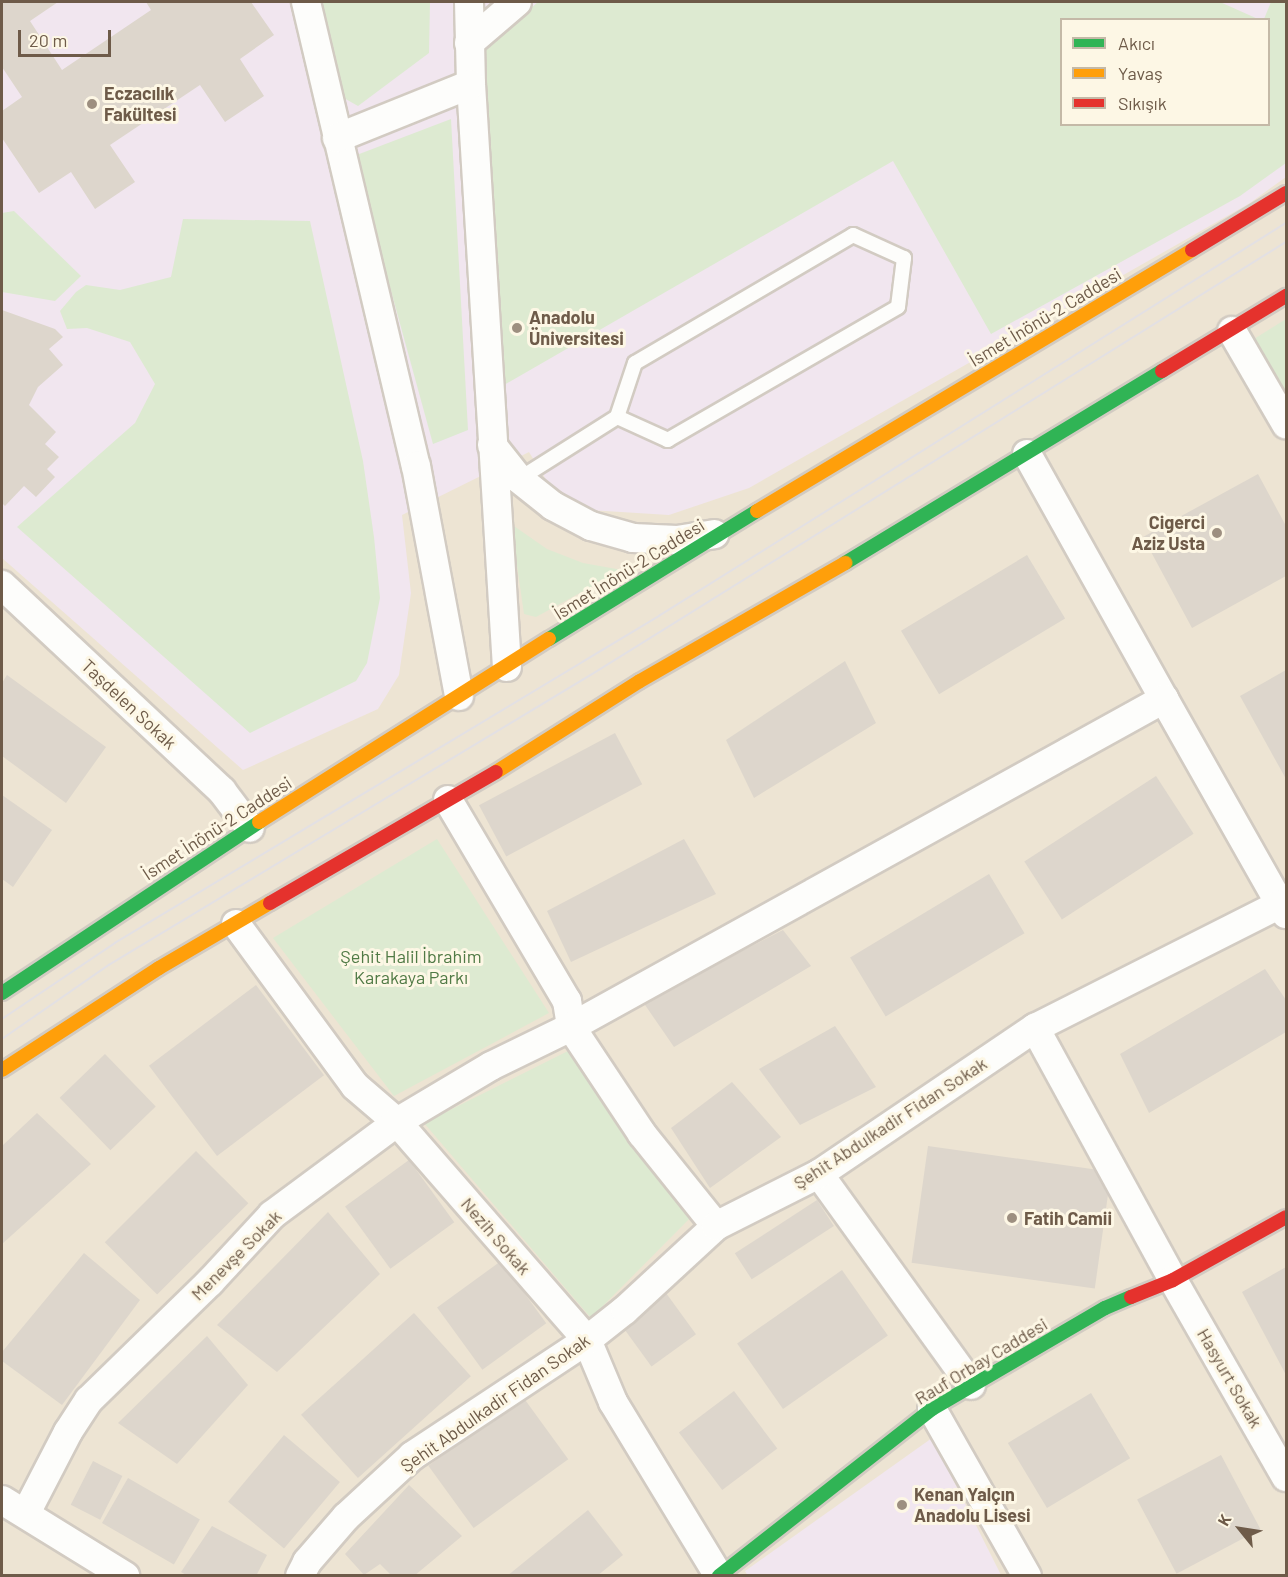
<!DOCTYPE html>
<html>
<head>
<meta charset="utf-8">
<style>
  body { margin:0 }
  #map { position:relative; width:1288px; height:1577px; overflow:hidden; background:#f4f0e6; font-family:Barlow,sans-serif }
  div>[style] { position:absolute }
  .residential>* { inset:0; background:#ede4d3 }
  .education>* { inset:0; background:#f1e6ef }
  .green>* { inset:0; background:#ddead1 }
  .building>* { inset:0; background:#ddd6cc; transform-origin:0 0 }
  .roads { filter:drop-shadow(2px 0 #d2cbc2) drop-shadow(-2px 0 #d2cbc2) drop-shadow(0 2px #d2cbc2) drop-shadow(0 -2px #d2cbc2) }
  .lane>* { height:14px; margin:-7px; padding:0 7px; transform-origin:7px; border-radius:7px; background:#fdfdfb }
  .street>* { height:28px; margin:-14px; padding:0 14px; transform-origin:14px; border-radius:14px; background:#fdfdfb }
  .fast>* { height:14px; margin:-7px; padding:0 7px; transform-origin:7px; border-radius:7px; background:#30b455 }
  .slow>* { height:14px; margin:-7px; padding:0 7px; transform-origin:7px; border-radius:7px; background:#ff9f0a }
  .jam>* { height:14px; margin:-7px; padding:0 7px; transform-origin:7px; border-radius:7px; background:#e5322d }
  .tram>* { height:1.5px; margin:-0.75px; padding:0 0.75px; transform-origin:0.75px; border-radius:0.75px; background:#e3e0e3 }
  .dots>* { width:16px; height:16px; translate:-50% -50%; box-sizing:border-box; border:3px solid #fdf7e5; border-radius:50% }
  span { translate:-50% -50%; white-space:nowrap; text-align:center; line-height:1.15; -webkit-text-stroke:6px #fdf7e5; paint-order:stroke }
  .poi-label { font-size:18px; color:#6e5b49; font-weight:700 }
  .left { translate:0 -50%; text-align:left }
  .right { translate:-100% -50%; text-align:right }
  .street-label { font-size:18px; color:#6e5b49 }
  .park-label { font-size:18px; color:#507a45 }
  .frame { position:absolute; inset:0; border:3px solid #6e5b49; pointer-events:none }
  .legend { position:absolute; left:1060px; top:18px; width:210px; height:108px; box-sizing:border-box; background:#fdf7e5; border:2px solid #c4b9a7; margin:0; padding:8px 10px; list-style:none; font-size:18px; color:#6e5b49 }
  .legend li { display:flex; align-items:center; gap:12px; height:30px }
  .legend b { width:30px; border:2px solid #c4b9a7 }
  .north { position:absolute; left:1210px; top:1499px; width:60px; height:60px; -webkit-text-stroke:4px #fdf7e5; paint-order:stroke; rotate:300deg; font-size:16px; font-weight:700; line-height:24px; text-align:center; color:#6e5b49 }
  .north::after { content:''; display:block; margin:auto; width:21px; height:27px; background:#6e5b49; clip-path:polygon(50% 0,100% 100%,50% 72%,0 100%) }
  .scale { position:absolute; left:18px; top:30px; width:93px; height:27px; box-sizing:border-box; border:3px solid #6e5b49; border-top:0; padding-left:8px; font-size:18px; line-height:21px; white-space:nowrap; color:#6e5b49; -webkit-text-stroke:4px #fdf7e5; paint-order:stroke }
</style>
</head>
<body>
<div id="map">
  <div class="residential">
    <i style="clip-path:polygon(evenodd,2px 2px,1286px 2px,1286px 1575px,2px 1576px,2px 2px,1062px 20px,1268px 20px,1268px 124px,1062px 124px,1062px 20px)"></i>
  </div>
  <div class="education">
    <i style="clip-path:polygon(evenodd,2px 2px,1286px 2px,1286px 177px,1250px 203px,749px 488px,669px 515px,589px 510px,553px 491px,529px 452px,402px 515px,411px 593px,399px 675px,378px 709px,243px 770px,2px 558px,2px 2px,1062px 20px,1268px 20px,1268px 124px,1062px 124px,1062px 20px)"></i>
    <i style="clip-path:polygon(932px 1438px,1001px 1575px,748px 1576px,745px 1571px)"></i>
  </div>
  <div class="green">
    <i style="clip-path:polygon(316px 2px,430px 2px,429px 53px,358px 106px,335px 93px)"></i>
    <i style="clip-path:polygon(538px 2px,1220px 2px,1258px 19px,1062px 20px,1062px 124px,1268px 124px,1268px 20px,1264px 19px,1271px 2px,1286px 2px,1286px 163px,1240px 196px,991px 334px,893px 161px,504px 385px,483px 50px)"></i>
    <i style="clip-path:polygon(451px 119px,468px 430px,433px 444px,354px 156px)"></i>
    <i style="clip-path:polygon(14px 211px,81px 276px,55px 301px,2px 292px,2px 213px)"></i>
    <i style="clip-path:polygon(183px 219px,310px 221px,363px 461px,374px 537px,380px 598px,367px 663px,356px 681px,250px 733px,17px 527px,135px 423px,155px 384px,130px 342px,87px 328px,67px 329px,60px 311px,76px 292px,86px 285px,120px 290px,171px 277px)"></i>
    <i style="clip-path:polygon(1286px 319px,1286px 395px,1254px 339px)"></i>
    <i style="clip-path:polygon(511px 524px,547px 549px,583px 563px,622px 570px,536px 617px,524px 614px)"></i>
    <i style="clip-path:polygon(437px 839px,549px 1013px,394px 1096px,273px 938px)"></i>
    <i style="clip-path:polygon(572px 1049px,701px 1207px,591px 1318px,424px 1123px)"></i>
  </div>
  <div class="building">
    <i style="clip-path:polygon(2px 2px,58px 2px,30px 21px,62px 70px,151px 10px,146px 2px,251px 2px,274px 35px,240px 59px,264px 96px,225px 122px,200px 85px,110px 145px,135px 182px,95px 209px,71px 172px,39px 193px,2px 138px,2px 111px,22px 97px,2px 67px)"></i>
    <i style="clip-path:polygon(2px 310px,55px 329px,63px 337px,49px 349px,63px 365px,38px 387px,29px 405px,56px 432px,45px 444px,59px 457px,47px 469px,55px 477px,36px 497px,24px 486px,5px 506px,2px 503px)"></i>
    <i style="clip-path:polygon(1258px 474px,1286px 526px,1286px 576px,1192px 628px,1143px 537px)"></i>
    <i style="left:1027px;top:555px;width:74px;height:147px;rotate:59deg"></i>
    <i style="clip-path:polygon(845px 661px,876px 723px,754px 798px,726px 740px)"></i>
    <i style="clip-path:polygon(1286px 670px,1286px 779px,1240px 696px)"></i>
    <i style="clip-path:polygon(7px 675px,106px 747px,66px 803px,2px 756px,2px 683px)"></i>
    <i style="left:615px;top:733px;width:58px;height:154px;rotate:62deg"></i>
    <i style="left:1156px;top:776px;width:69px;height:157px;rotate:57deg"></i>
    <i style="clip-path:polygon(2px 795px,52px 830px,13px 887px,2px 879px)"></i>
    <i style="clip-path:polygon(684px 839px,716px 894px,571px 962px,547px 911px)"></i>
    <i style="left:989px;top:874px;width:69px;height:162px;rotate:59deg"></i>
    <i style="clip-path:polygon(783px 930px,811px 966px,674px 1047px,643px 1002px)"></i>
    <i style="clip-path:polygon(1265px 969px,1286px 1000px,1286px 1032px,1149px 1113px,1120px 1054px)"></i>
    <i style="left:256px;top:985px;width:113px;height:134px;rotate:53deg"></i>
    <i style="clip-path:polygon(835px 1026px,876px 1087px,800px 1125px,759px 1069px)"></i>
    <i style="left:105px;top:1054px;width:73px;height:63px;rotate:46deg"></i>
    <i style="clip-path:polygon(732px 1082px,781px 1137px,710px 1188px,671px 1128px)"></i>
    <i style="clip-path:polygon(37px 1113px,91px 1164px,2px 1244px,2px 1146px)"></i>
    <i style="left:928px;top:1146px;width:185px;height:118px;rotate:8deg"></i>
    <i style="left:196px;top:1151px;width:74px;height:129px;rotate:45deg"></i>
    <i style="left:409px;top:1160px;width:77px;height:79px;rotate:54deg"></i>
    <i style="left:817px;top:1200px;width:31px;height:98px;rotate:57deg"></i>
    <i style="clip-path:polygon(328px 1212px,380px 1274px,277px 1372px,217px 1325px)"></i>
    <i style="clip-path:polygon(84px 1253px,140px 1300px,62px 1405px,2px 1361px,2px 1352px)"></i>
    <i style="left:501px;top:1261px;width:77px;height:79px;rotate:54deg"></i>
    <i style="clip-path:polygon(1286px 1267px,1286px 1375px,1242px 1292px)"></i>
    <i style="left:842px;top:1270px;width:80px;height:128px;rotate:55deg"></i>
    <i style="left:666px;top:1293px;width:51px;height:55px;rotate:54deg"></i>
    <i style="left:414px;top:1313px;width:85px;height:152px;rotate:48deg"></i>
    <i style="clip-path:polygon(207px 1336px,248px 1385px,177px 1464px,118px 1423px)"></i>
    <i style="left:734px;top:1391px;width:72px;height:69px;rotate:53deg"></i>
    <i style="left:1091px;top:1393px;width:76px;height:97px;rotate:59deg"></i>
    <i style="left:523px;top:1397px;width:77px;height:117px;rotate:54deg"></i>
    <i style="left:284px;top:1435px;width:73px;height:87px;rotate:40deg"></i>
    <i style="left:1221px;top:1455px;width:84px;height:95px;rotate:62deg"></i>
    <i style="left:93px;top:1461px;width:33px;height:49px;rotate:27deg"></i>
    <i style="left:128px;top:1478px;width:83px;height:52px;rotate:30deg"></i>
    <i style="clip-path:polygon(409px 1485px,462px 1536px,414px 1576px,392px 1576px,380px 1564px,364px 1575px,345px 1554px)"></i>
    <i style="clip-path:polygon(588px 1510px,623px 1555px,597px 1576px,507px 1576px)"></i>
    <i style="clip-path:polygon(212px 1526px,267px 1555px,256px 1576px,188px 1576px,181px 1572px)"></i>
  </div>
  <div class="roads">
    <div class="lane">
      <i style="left:519px;top:479px;width:116px;rotate:-32.3deg"></i>
      <i style="left:617px;top:417px;width:57px;rotate:-71.6deg"></i>
      <i style="left:635px;top:363px;width:253px;rotate:-30.4deg"></i>
      <i style="left:853px;top:235px;width:56px;rotate:24.3deg"></i>
      <i style="left:904px;top:258px;width:49px;rotate:97deg"></i>
      <i style="left:898px;top:307px;width:266px;rotate:150deg"></i>
      <i style="left:668px;top:440px;width:56px;rotate:-155.7deg"></i>
    </div>
    <div class="street">
      <i style="left:306px;top:2px;width:477px;rotate:76.7deg"></i>
      <i style="left:416px;top:466px;width:234px;rotate:79.4deg"></i>
      <i style="left:469px;top:2px;width:82px;rotate:88.6deg"></i>
      <i style="left:471px;top:84px;width:584px;rotate:86.47deg"></i>
      <i style="left:469px;top:43px;width:63px;rotate:-40.5deg"></i>
      <i style="left:337px;top:138px;width:144px;rotate:-21.9deg"></i>
      <i style="left:1232px;top:331px;width:108px;rotate:59.9deg"></i>
      <i style="left:492px;top:445px;width:43px;rotate:51.5deg"></i>
      <i style="left:519px;top:479px;width:43px;rotate:38.5deg"></i>
      <i style="left:553px;top:506px;width:43px;rotate:27.8deg"></i>
      <i style="left:591px;top:526px;width:44px;rotate:15.9deg"></i>
      <i style="left:633px;top:538px;width:44px;rotate:2.6deg"></i>
      <i style="left:677px;top:540px;width:38px;rotate:-9deg"></i>
      <i style="left:1027px;top:454px;width:281px;rotate:60.8deg"></i>
      <i style="left:2px;top:585px;width:301px;rotate:43.1deg"></i>
      <i style="left:222px;top:791px;width:46px;rotate:52.9deg"></i>
      <i style="left:448px;top:800px;width:234px;rotate:59.4deg"></i>
      <i style="left:567px;top:1001px;width:26px;rotate:81deg"></i>
      <i style="left:571px;top:1027px;width:128px;rotate:56.4deg"></i>
      <i style="left:642px;top:1134px;width:118px;rotate:51.2deg"></i>
      <i style="left:236px;top:924px;width:201px;rotate:53.7deg"></i>
      <i style="left:355px;top:1086px;width:55px;rotate:40.6deg"></i>
      <i style="left:397px;top:1122px;width:289px;rotate:48.9deg"></i>
      <i style="left:587px;top:1340px;width:67px;rotate:67.2deg"></i>
      <i style="left:613px;top:1402px;width:204px;rotate:58.7deg"></i>
      <i style="left:1035px;top:1028px;width:287px;rotate:61.3deg"></i>
      <i style="left:1173px;top:1280px;width:227px;rotate:60.2deg"></i>
      <i style="left:819px;top:1174px;width:260px;rotate:54.2deg"></i>
      <i style="left:932px;top:1409px;width:192px;rotate:60.4deg"></i>
      <i style="left:2px;top:1500px;width:145px;rotate:31.7deg"></i>
      <i style="left:26px;top:1513px;width:91px;rotate:-62.6deg"></i>
      <i style="left:68px;top:1432px;width:38px;rotate:-57deg"></i>
      <i style="left:89px;top:1400px;width:169px;rotate:-44.3deg"></i>
      <i style="left:210px;top:1282px;width:91px;rotate:-47.2deg"></i>
      <i style="left:272px;top:1215px;width:156px;rotate:-36.6deg"></i>
      <i style="left:397px;top:1122px;width:109px;rotate:-30.8deg"></i>
      <i style="left:491px;top:1066px;width:89px;rotate:-26deg"></i>
      <i style="left:571px;top:1027px;width:678px;rotate:-28.95deg"></i>
      <i style="left:1164px;top:699px;width:236px;rotate:60.5deg"></i>
      <i style="left:300px;top:1576px;width:16px;rotate:-63deg"></i>
      <i style="left:307px;top:1562px;width:60px;rotate:-49.1deg"></i>
      <i style="left:346px;top:1517px;width:90px;rotate:-42.7deg"></i>
      <i style="left:412px;top:1456px;width:210px;rotate:-33.5deg"></i>
      <i style="left:587px;top:1340px;width:48px;rotate:-38.3deg"></i>
      <i style="left:625px;top:1310px;width:124px;rotate:-42.7deg"></i>
      <i style="left:716px;top:1226px;width:115px;rotate:-26.8deg"></i>
      <i style="left:819px;top:1174px;width:261px;rotate:-34.1deg"></i>
      <i style="left:1035px;top:1028px;width:275px;rotate:-26.8deg"></i>
      <i style="left:1280px;top:904px;width:12px;rotate:59deg"></i>
    </div>
    <div class="fast">
      <i style="left:845px;top:563px;width:371px;rotate:-31.2deg"></i>
      <i style="left:549px;top:639px;width:244px;rotate:-31.6deg"></i>
      <i style="left:2px;top:993px;width:309px;rotate:-33.6deg"></i>
      <i style="left:719px;top:1576px;width:271px;rotate:-38.1deg"></i>
      <i style="left:932px;top:1409px;width:200px;rotate:-30.3deg"></i>
      <i style="left:1105px;top:1308px;width:28px;rotate:-23deg"></i>
    </div>
    <div class="slow">
      <i style="left:757px;top:511px;width:507px;rotate:-30.96deg"></i>
      <i style="left:496px;top:772px;width:170px;rotate:-32.3deg"></i>
      <i style="left:640px;top:681px;width:237px;rotate:-29.9deg"></i>
      <i style="left:259px;top:822px;width:343px;rotate:-32.3deg"></i>
      <i style="left:2px;top:1070px;width:187px;rotate:-33deg"></i>
      <i style="left:159px;top:968px;width:129px;rotate:-30.4deg"></i>
    </div>
    <div class="jam">
      <i style="left:1192px;top:250px;width:110px;rotate:-31.2deg"></i>
      <i style="left:1162px;top:371px;width:145px;rotate:-31.2deg"></i>
      <i style="left:270px;top:903px;width:261px;rotate:-30.1deg"></i>
      <i style="left:1131px;top:1297px;width:45px;rotate:-22deg"></i>
      <i style="left:1173px;top:1280px;width:129px;rotate:-29.1deg"></i>
    </div>
  </div>
  <div class="tram">
    <i style="left:2px;top:1019px;width:136px;rotate:-33.9deg"></i>
    <i style="left:115px;top:943px;width:635px;rotate:-31.01deg"></i>
    <i style="left:659px;top:616px;width:740px;rotate:-32.08deg"></i>
    <i style="left:2px;top:1039px;width:130px;rotate:-34.7deg"></i>
    <i style="left:109px;top:965px;width:572px;rotate:-31.05deg"></i>
    <i style="left:599px;top:670px;width:809px;rotate:-31.92deg"></i>
  </div>
  <div class="dots">
    <i style="left:92px;top:104px;background:#9d8f80"></i>
    <i style="left:517px;top:328px;background:#9d8f80"></i>
    <i style="left:1217px;top:533px;background:#9d8f80"></i>
    <i style="left:1012px;top:1218px;background:#9d8f80"></i>
    <i style="left:902px;top:1505px;background:#9d8f80"></i>
  </div>
  <div class="poi-label">
    <span class="left" style="left:104px;top:104px">Eczacılık<br>Fakültesi</span>
    <span class="left" style="left:529px;top:328px">Anadolu<br>Üniversitesi</span>
    <span class="right" style="left:1205px;top:533px">Cigerci<br>Aziz Usta</span>
    <span class="left" style="left:1024px;top:1218px">Fatih Camii</span>
    <span class="left" style="left:914px;top:1505px">Kenan Yalçın<br>Anadolu Lisesi</span>
  </div>
  <div class="street-label">
    <span style="left:1045px;top:317px;rotate:-31deg">İsmet İnönü-2 Caddesi</span>
    <span style="left:629px;top:569px;rotate:-32deg">İsmet İnönü-2 Caddesi</span>
    <span style="left:129px;top:704px;rotate:43deg">Taşdelen Sokak</span>
    <span style="left:217px;top:828px;rotate:-33deg">İsmet İnönü-2 Caddesi</span>
    <span style="left:890px;top:1123px;rotate:-33deg">Şehit Abdulkadir Fidan Sokak</span>
    <span style="left:496px;top:1236px;rotate:49deg">Nezih Sokak</span>
    <span style="left:236px;top:1255px;rotate:-45deg">Menevşe Sokak</span>
    <span style="left:981px;top:1361px;rotate:-31deg">Rauf Orbay Caddesi</span>
    <span style="left:1230px;top:1378px;rotate:60deg">Hasyurt Sokak</span>
    <span style="left:495px;top:1403px;rotate:-35deg">Şehit Abdulkadir Fidan Sokak</span>
  </div>
  <div class="park-label">
    <span style="left:411px;top:967px">Şehit Halil İbrahim<br>Karakaya Parkı</span>
  </div>
  <div class="frame"></div>
  <ul class="legend">
  <li><b style="height:8px;background:#30b455"></b>Akıcı</li>
  <li><b style="height:8px;background:#ff9f0a"></b>Yavaş</li>
  <li><b style="height:8px;background:#e5322d"></b>Sıkışık</li>
  </ul>
  <div class="north">K</div>
  <div class="scale">20 m</div>
</div>
</body>
</html>
